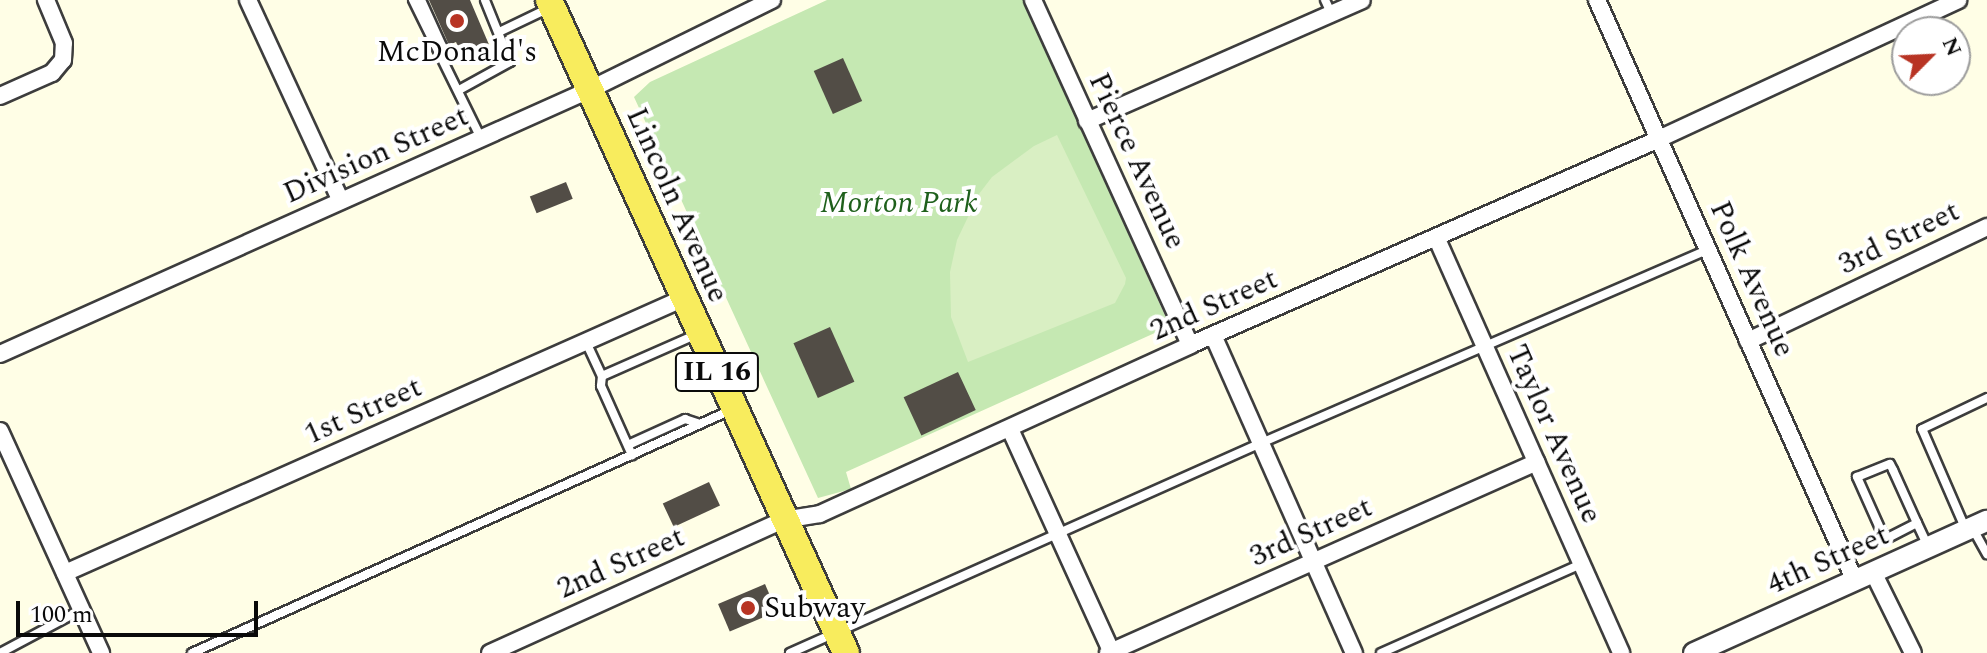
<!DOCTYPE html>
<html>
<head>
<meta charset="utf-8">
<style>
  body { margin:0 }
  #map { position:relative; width:1987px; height:653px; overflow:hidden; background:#fffee6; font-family:Spectral,serif }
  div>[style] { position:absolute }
  .green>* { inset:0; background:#c5e8b2 }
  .pitch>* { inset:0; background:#d9efc3 }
  .building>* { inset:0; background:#524d46; transform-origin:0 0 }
  .roads { filter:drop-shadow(2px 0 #3d3d3d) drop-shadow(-2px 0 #3d3d3d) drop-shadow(0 2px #3d3d3d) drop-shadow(0 -2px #3d3d3d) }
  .service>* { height:8px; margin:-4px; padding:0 4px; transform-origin:4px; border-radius:4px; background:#fff }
  .minor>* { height:16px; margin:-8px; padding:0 8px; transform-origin:8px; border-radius:8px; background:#fff }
  .tertiary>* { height:20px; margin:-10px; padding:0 10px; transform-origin:10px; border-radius:10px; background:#fff }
  .primary>* { height:26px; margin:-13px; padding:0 13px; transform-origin:13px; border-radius:13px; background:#f8ec5d }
  .dots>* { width:22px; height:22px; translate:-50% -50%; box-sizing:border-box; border:4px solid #fff; border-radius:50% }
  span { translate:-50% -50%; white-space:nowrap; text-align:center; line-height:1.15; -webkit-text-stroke:8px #fff; paint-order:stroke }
  .shield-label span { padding:2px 6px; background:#fff; border:2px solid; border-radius:6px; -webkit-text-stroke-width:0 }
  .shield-label { font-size:28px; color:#0a0a0a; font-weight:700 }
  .poi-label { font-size:30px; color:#0a0a0a }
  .left { translate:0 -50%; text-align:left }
  .street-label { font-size:30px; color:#0a0a0a }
  .park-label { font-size:30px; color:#1f601c; font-style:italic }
  .north { position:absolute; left:1891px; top:16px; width:80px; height:80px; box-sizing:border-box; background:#fff; border:2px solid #9d9d9d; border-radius:50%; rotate:66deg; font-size:22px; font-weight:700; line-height:32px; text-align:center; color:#0a0a0a }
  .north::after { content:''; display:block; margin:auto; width:28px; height:36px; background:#b83424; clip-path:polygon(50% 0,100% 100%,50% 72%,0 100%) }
  .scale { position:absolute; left:16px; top:601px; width:242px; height:36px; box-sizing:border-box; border:4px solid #0a0a0a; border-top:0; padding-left:10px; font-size:24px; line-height:28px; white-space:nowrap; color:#0a0a0a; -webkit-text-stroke:6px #fff; paint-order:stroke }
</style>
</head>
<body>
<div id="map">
  <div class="green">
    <i style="clip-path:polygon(827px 0,1024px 0,1166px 318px,1157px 332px,846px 472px,851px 489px,818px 498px,634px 97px,650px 82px)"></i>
  </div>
  <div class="pitch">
    <i style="clip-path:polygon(1057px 135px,1126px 278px,1125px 284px,1115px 303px,968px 362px,951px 317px,950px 272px,957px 240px,979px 194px,992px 177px,1034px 146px)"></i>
  </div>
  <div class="building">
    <i style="clip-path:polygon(429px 0,470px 0,490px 47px,463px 58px,456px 42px,449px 45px)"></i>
    <i style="left:843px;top:58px;width:47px;height:32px;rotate:66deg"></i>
    <i style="left:566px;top:182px;width:18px;height:39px;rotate:68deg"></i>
    <i style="left:830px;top:327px;width:60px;height:40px;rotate:66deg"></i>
    <i style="left:958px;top:372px;width:42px;height:60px;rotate:65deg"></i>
    <i style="left:709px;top:482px;width:26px;height:51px;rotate:65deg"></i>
    <i style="left:765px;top:584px;width:30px;height:51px;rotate:67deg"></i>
  </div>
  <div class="roads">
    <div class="service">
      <i style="left:413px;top:0;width:154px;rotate:63.8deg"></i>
      <i style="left:421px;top:0;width:51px;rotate:65.5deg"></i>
      <i style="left:442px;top:46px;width:16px;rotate:79deg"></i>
      <i style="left:1325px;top:0;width:14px;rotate:65deg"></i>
      <i style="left:499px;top:32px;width:53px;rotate:-25.6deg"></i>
      <i style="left:459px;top:90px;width:58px;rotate:-28.8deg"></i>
      <i style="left:510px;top:62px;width:67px;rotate:-112deg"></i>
      <i style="left:586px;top:342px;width:38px;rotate:65deg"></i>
      <i style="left:602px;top:376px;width:10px;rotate:96deg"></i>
      <i style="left:601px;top:386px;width:76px;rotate:65.8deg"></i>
      <i style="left:602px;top:376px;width:102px;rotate:-23.8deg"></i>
      <i style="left:628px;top:445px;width:63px;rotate:-24.5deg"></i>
      <i style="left:685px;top:419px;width:16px;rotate:18deg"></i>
      <i style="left:1917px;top:523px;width:31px;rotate:153deg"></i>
      <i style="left:1889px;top:537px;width:6px;rotate:-162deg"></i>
      <i style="left:1883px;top:535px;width:64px;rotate:-114.1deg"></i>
      <i style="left:1857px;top:477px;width:35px;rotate:-22deg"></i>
      <i style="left:1890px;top:464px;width:7px;rotate:63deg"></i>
      <i style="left:1893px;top:470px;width:58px;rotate:65.6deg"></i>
      <i style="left:1917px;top:523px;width:26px;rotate:65deg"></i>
      <i style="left:1973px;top:529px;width:29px;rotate:61deg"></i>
      <i style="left:1966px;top:530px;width:110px;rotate:-113.5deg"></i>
      <i style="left:1922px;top:429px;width:72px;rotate:-25.5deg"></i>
      <i style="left:0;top:653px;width:92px;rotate:-28deg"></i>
      <i style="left:192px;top:653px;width:591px;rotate:-24.27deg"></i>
      <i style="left:790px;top:653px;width:516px;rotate:-24.03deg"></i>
      <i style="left:1261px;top:443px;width:486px;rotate:-23.4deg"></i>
      <i style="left:1381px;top:653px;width:219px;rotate:-24deg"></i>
    </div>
    <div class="minor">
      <i style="left:248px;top:0;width:221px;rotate:65.2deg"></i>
      <i style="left:1033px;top:0;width:379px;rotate:65.5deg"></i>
      <i style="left:1597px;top:0;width:636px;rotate:66.06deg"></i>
      <i style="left:0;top:96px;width:57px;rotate:-23.9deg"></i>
      <i style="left:52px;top:73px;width:17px;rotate:-50deg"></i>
      <i style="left:63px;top:60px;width:17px;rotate:-87deg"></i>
      <i style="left:64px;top:43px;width:47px;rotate:-112.7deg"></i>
      <i style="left:1087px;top:121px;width:300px;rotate:-23.7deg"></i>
      <i style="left:1437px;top:239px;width:453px;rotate:66deg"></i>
      <i style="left:1213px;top:335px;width:348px;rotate:66.1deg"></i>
      <i style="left:1748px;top:341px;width:265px;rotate:-25.5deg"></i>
      <i style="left:0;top:354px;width:645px;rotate:-24.14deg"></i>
      <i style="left:589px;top:90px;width:204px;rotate:-26.2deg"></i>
      <i style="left:1010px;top:429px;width:246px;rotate:65.5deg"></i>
      <i style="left:0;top:431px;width:244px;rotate:65.5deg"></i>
      <i style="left:1873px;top:572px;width:90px;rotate:63.7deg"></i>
      <i style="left:65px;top:573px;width:677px;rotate:-23.95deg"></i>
      <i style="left:490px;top:653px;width:322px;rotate:-24.4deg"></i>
      <i style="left:783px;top:520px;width:37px;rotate:-9deg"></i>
      <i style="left:820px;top:514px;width:407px;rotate:-24.5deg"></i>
      <i style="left:1190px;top:345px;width:512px;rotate:-23.71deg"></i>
      <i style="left:1659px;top:139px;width:330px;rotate:-24.9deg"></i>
      <i style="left:1108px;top:653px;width:469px;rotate:-24deg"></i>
    </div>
    <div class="tertiary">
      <i style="left:1694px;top:653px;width:321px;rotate:-24.3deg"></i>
    </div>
    <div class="primary">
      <i style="left:549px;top:0;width:717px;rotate:65.54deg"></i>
    </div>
  </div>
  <div class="dots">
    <i style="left:457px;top:21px;background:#b83424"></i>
    <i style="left:748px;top:608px;background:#b83424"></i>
  </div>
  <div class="shield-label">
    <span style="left:717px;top:372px">IL 16</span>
  </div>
  <div class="poi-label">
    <span style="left:457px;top:52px">McDonald's</span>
    <span class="left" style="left:764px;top:608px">Subway</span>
  </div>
  <div class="street-label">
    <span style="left:376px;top:155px;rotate:-24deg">Division Street</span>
    <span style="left:1137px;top:161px;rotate:65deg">Pierce Avenue</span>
    <span style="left:677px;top:205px;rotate:66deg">Lincoln Avenue</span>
    <span style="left:1899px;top:238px;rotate:-26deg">3rd Street</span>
    <span style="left:1752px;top:279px;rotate:66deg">Polk Avenue</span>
    <span style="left:1214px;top:305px;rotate:-24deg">2nd Street</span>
    <span style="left:363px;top:411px;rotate:-24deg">1st Street</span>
    <span style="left:1554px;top:434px;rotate:66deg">Taylor Avenue</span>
    <span style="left:1311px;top:532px;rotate:-24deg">3rd Street</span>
    <span style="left:1828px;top:560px;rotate:-24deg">4th Street</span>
    <span style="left:621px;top:563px;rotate:-24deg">2nd Street</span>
  </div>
  <div class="park-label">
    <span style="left:899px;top:203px">Morton Park</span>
  </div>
  <div class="north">N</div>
  <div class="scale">100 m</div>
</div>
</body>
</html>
